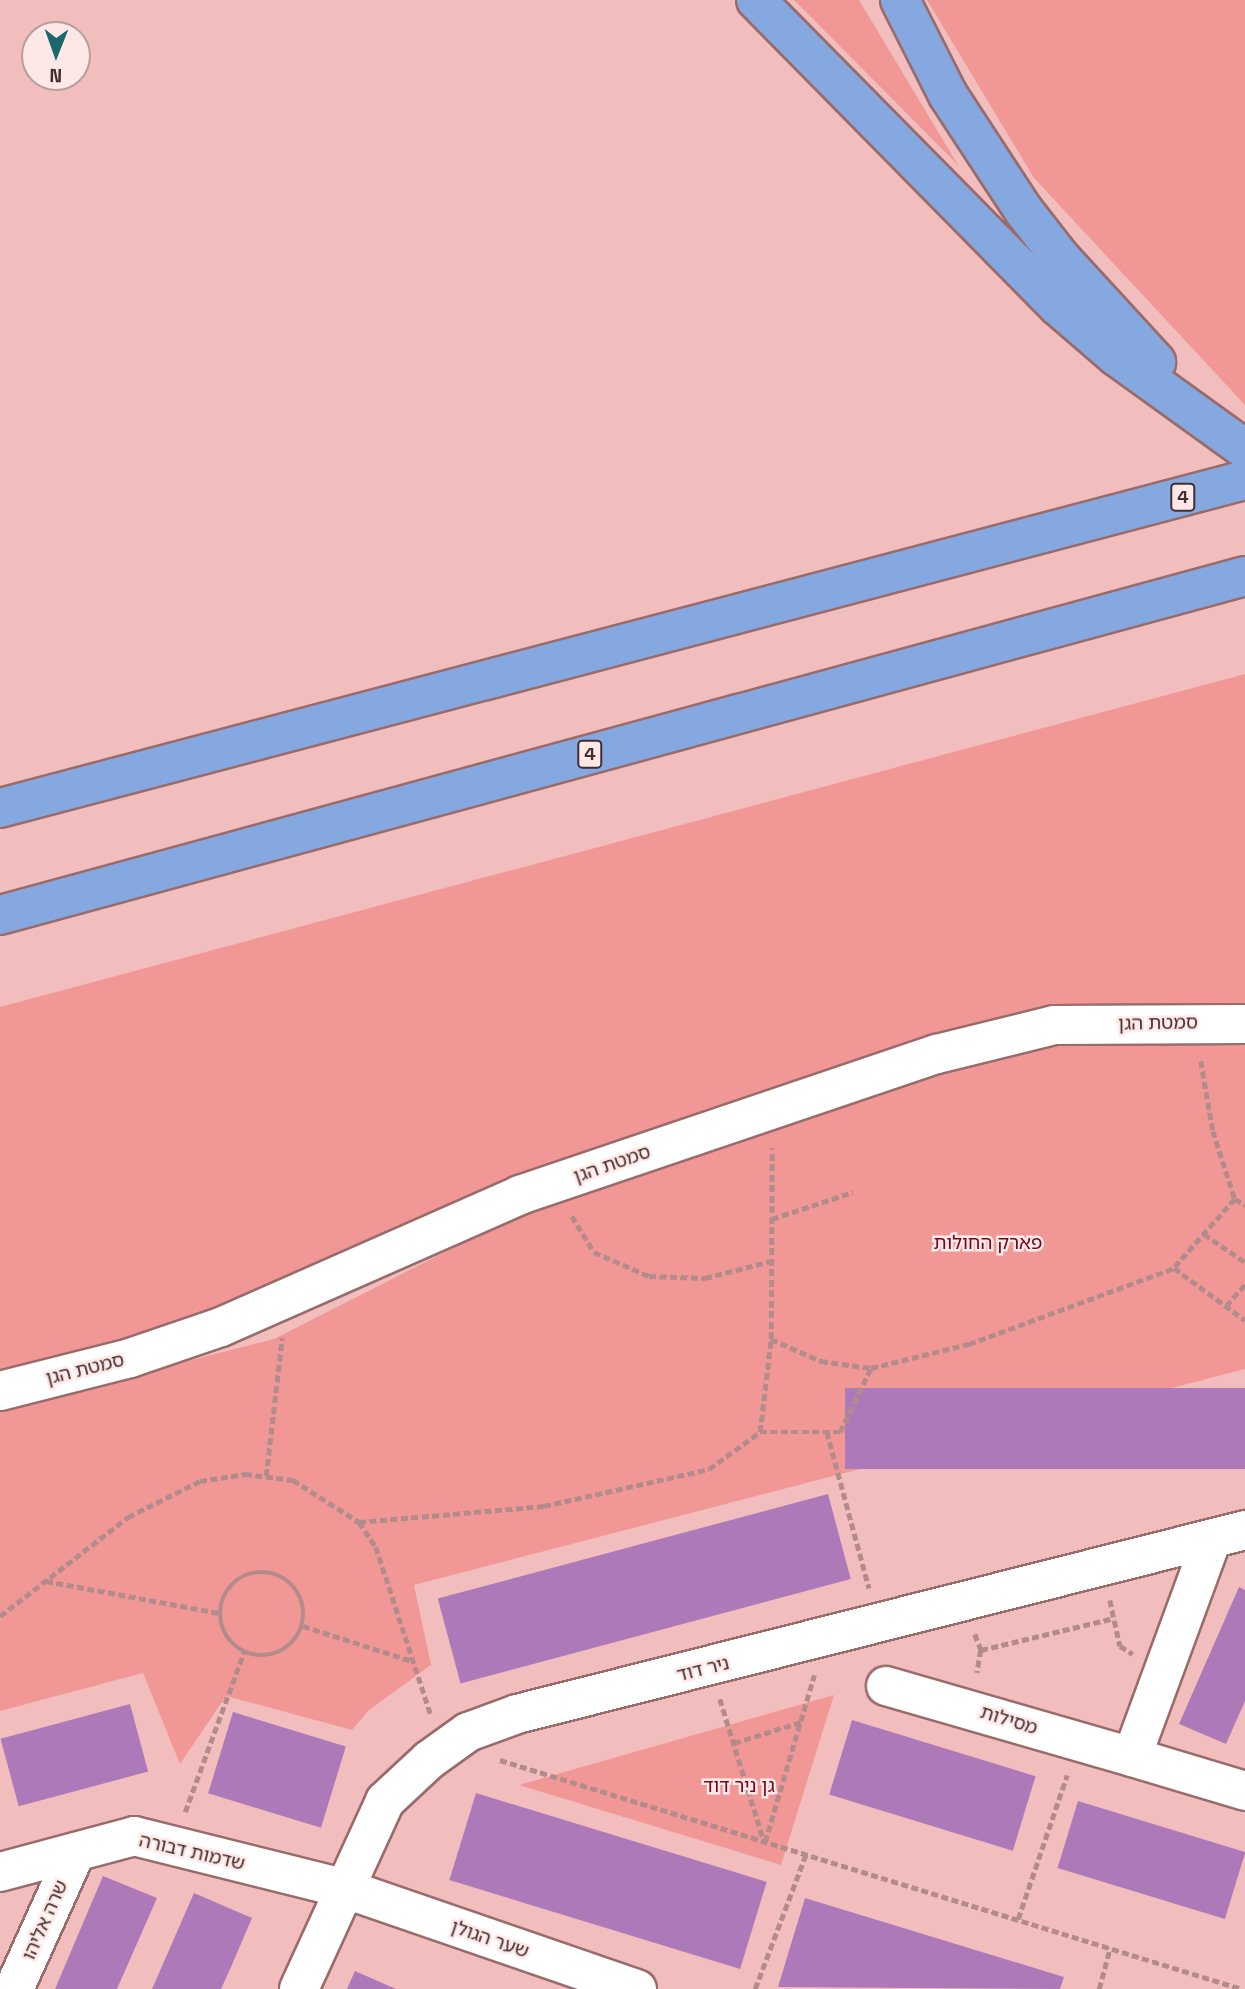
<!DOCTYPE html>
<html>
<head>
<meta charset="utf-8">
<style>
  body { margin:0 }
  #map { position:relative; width:1245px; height:1989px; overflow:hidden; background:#f2bebd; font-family:"Space Grotesk","Noto Sans Hebrew",sans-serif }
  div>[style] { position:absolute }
  .green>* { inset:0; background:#f19897 }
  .building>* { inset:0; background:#ae79b9; transform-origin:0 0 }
  .path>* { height:4.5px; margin-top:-2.25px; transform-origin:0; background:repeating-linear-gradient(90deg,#b38b8a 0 7px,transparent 0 10.5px) }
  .path>.ring { margin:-2.25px; padding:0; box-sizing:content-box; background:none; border:4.5px solid #b38b8a; border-radius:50% }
  .roads { filter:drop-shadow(2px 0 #996b6a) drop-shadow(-2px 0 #996b6a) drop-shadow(0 2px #996b6a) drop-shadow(0 -2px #996b6a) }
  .minor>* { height:38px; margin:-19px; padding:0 19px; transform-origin:19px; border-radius:19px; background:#fff }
  .highway>* { height:38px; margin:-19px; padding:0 19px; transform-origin:19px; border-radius:19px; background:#86a8e1 }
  span { translate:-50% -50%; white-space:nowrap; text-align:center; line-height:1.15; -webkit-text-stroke:5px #fee8e7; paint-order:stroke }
  .shield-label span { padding:2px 5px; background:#fee8e7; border:2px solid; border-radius:5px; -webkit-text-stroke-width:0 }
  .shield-label { font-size:18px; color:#422e2e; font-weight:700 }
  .street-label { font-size:19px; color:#422e2e }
  .park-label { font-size:19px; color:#74061b }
  .north { position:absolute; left:21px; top:21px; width:70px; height:70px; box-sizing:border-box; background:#fee8e7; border:2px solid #b39e9d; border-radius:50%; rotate:181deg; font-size:19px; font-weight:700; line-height:28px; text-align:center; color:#422e2e }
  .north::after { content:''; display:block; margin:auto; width:24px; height:32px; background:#1b686c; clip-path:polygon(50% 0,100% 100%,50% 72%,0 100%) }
</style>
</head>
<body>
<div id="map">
  <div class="green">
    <i style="clip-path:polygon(794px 0,859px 0,958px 165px)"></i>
    <i style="clip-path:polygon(927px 0,1245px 0,1245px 405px,1034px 178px)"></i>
    <i style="clip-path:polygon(1245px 674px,1245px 1013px,1040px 1006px,438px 1208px,205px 1321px,0 1374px,0 1007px)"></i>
    <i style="clip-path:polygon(1245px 1030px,1245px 1369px,414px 1585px,431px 1665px,369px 1710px,352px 1730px,226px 1696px,180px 1764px,143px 1673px,0 1711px,0 1409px,274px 1339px,571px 1188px,1055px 1035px)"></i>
    <i style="clip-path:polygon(834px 1695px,781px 1865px,519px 1785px)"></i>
  </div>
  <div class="building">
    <i style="left:1245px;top:1388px;width:81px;height:400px;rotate:90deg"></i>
    <i style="left:828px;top:1494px;width:88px;height:404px;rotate:75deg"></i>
    <i style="clip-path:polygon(1239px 1587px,1245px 1590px,1245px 1701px,1226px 1744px,1179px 1724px)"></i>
    <i style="left:130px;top:1704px;width:70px;height:134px;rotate:75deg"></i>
    <i style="left:233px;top:1712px;width:118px;height:85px;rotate:17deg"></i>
    <i style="left:852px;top:1720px;width:192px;height:78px;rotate:17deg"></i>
    <i style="left:476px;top:1793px;width:304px;height:91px;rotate:17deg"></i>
    <i style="left:1078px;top:1801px;width:175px;height:70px;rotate:17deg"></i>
    <i style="clip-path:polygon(103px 1876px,157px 1898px,117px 1989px,55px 1989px)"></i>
    <i style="clip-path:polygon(194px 1893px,252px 1918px,231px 1967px,221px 1989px,152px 1989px)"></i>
    <i style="clip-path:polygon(805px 1898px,1064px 1977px,1060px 1989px,778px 1987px)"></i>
    <i style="clip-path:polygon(355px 1971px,396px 1989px,347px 1989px)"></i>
  </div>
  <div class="path">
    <i style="left:1201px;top:1061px;width:71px;rotate:80.3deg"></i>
    <i style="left:1213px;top:1131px;width:71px;rotate:72.1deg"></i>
    <i style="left:1235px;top:1199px;width:92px;rotate:131.5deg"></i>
    <i style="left:1174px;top:1268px;width:88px;rotate:36.2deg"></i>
    <i style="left:1235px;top:1199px;width:12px;rotate:31deg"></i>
    <i style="left:572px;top:1216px;width:42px;rotate:58.6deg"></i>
    <i style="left:594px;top:1252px;width:60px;rotate:23.6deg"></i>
    <i style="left:649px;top:1276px;width:56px;rotate:2deg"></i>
    <i style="left:705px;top:1278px;width:68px;rotate:-14.4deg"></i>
    <i style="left:772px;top:1219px;width:85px;rotate:-18.4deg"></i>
    <i style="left:1204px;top:1234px;width:50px;rotate:34.3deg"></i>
    <i style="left:1226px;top:1306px;width:29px;rotate:-49deg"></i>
    <i style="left:771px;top:1339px;width:191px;rotate:-89.7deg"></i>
    <i style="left:760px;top:1432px;width:80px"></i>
    <i style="left:840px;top:1432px;width:71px;rotate:-64.2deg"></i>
    <i style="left:827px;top:1432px;width:162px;rotate:74.9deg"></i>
    <i style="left:266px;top:1476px;width:139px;rotate:-83.4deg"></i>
    <i style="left:359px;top:1522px;width:186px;rotate:-4.9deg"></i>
    <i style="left:544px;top:1506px;width:169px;rotate:-12.6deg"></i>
    <i style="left:709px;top:1469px;width:63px;rotate:-36deg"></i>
    <i style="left:760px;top:1432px;width:94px;rotate:-83.3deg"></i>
    <i style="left:771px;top:1339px;width:55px;rotate:23.7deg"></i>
    <i style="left:821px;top:1361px;width:50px;rotate:8deg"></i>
    <i style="left:871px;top:1368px;width:101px;rotate:-13.8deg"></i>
    <i style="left:969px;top:1344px;width:219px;rotate:-20.3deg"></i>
    <i class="ring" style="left:220px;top:1572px;width:79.5px;height:79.5px"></i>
    <i style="left:46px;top:1581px;width:176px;rotate:10.5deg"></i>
    <i style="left:1110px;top:1600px;width:47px;rotate:77.7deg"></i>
    <i style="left:1120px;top:1646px;width:15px;rotate:32deg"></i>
    <i style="left:0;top:1616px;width:162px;rotate:-37.7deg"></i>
    <i style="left:128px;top:1517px;width:80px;rotate:-26.6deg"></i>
    <i style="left:200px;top:1481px;width:46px;rotate:-8.8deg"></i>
    <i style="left:245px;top:1474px;width:48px;rotate:7.1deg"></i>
    <i style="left:293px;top:1480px;width:78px;rotate:32.5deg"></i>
    <i style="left:359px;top:1522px;width:30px;rotate:56deg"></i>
    <i style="left:376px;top:1547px;width:177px;rotate:71.9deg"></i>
    <i style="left:303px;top:1626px;width:114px;rotate:17.8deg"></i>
    <i style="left:975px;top:1634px;width:17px;rotate:69deg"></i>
    <i style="left:981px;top:1650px;width:23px;rotate:100deg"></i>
    <i style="left:981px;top:1650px;width:137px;rotate:-13.5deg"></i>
    <i style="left:720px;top:1699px;width:149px;rotate:72.8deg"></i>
    <i style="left:734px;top:1743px;width:70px;rotate:-17.4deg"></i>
    <i style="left:500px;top:1760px;width:777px;rotate:17.15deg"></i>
    <i style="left:185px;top:1812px;width:171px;rotate:-69.8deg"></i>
    <i style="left:765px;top:1842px;width:174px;rotate:-73.6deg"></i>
    <i style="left:1018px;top:1919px;width:152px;rotate:-71.2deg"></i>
    <i style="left:755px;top:1989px;width:144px;rotate:-69.3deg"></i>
    <i style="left:1099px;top:1989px;width:42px;rotate:-75deg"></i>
  </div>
  <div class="roads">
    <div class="minor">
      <i style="left:0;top:1391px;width:134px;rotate:-14.2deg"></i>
      <i style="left:130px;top:1358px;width:96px;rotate:-18.8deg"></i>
      <i style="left:221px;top:1327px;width:327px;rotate:-23.8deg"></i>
      <i style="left:520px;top:1195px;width:440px;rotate:-18.7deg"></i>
      <i style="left:937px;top:1054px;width:121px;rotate:-13.9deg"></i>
      <i style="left:1054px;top:1025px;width:191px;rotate:-0.3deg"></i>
      <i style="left:1212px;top:1539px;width:232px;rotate:110.2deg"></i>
      <i style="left:1132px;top:1757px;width:118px;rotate:16.7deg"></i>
      <i style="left:886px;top:1686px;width:256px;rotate:16.1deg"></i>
      <i style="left:0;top:1872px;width:139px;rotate:-15deg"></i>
      <i style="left:134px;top:1836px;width:215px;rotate:14deg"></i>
      <i style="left:343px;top:1888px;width:311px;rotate:19deg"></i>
      <i style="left:14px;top:1989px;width:150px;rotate:-65.7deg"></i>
      <i style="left:299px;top:1989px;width:207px;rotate:-65.4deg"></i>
      <i style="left:385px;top:1801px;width:60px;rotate:-43deg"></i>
      <i style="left:429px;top:1760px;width:48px;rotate:-35.7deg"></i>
      <i style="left:468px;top:1732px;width:52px;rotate:-20.2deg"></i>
      <i style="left:517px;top:1714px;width:751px;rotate:-14.18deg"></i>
    </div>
    <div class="highway">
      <i style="left:756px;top:0;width:430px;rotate:45.4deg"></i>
      <i style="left:1058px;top:306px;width:77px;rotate:40.8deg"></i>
      <i style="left:1116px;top:356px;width:159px;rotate:35.8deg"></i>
      <i style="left:900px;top:0;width:106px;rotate:63.2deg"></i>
      <i style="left:948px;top:95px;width:139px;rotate:56.8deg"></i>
      <i style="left:1024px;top:211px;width:57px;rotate:52.1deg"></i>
      <i style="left:1059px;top:256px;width:144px;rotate:47.5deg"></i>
      <i style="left:0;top:808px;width:1287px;rotate:-14.76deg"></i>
      <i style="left:0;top:915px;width:1290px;rotate:-15.23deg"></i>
    </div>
  </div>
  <div class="shield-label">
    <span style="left:1183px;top:497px">4</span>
    <span style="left:590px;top:754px">4</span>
  </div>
  <div class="street-label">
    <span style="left:1158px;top:1023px;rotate:-1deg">סמטת הגן</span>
    <span style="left:612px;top:1164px;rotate:-19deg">סמטת הגן</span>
    <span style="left:85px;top:1369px;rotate:-14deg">סמטת הגן</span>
    <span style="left:703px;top:1669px;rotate:-14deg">ניר דוד</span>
    <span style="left:1009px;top:1720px;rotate:17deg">מסילות</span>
    <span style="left:192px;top:1852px;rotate:13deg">שדמות דבורה</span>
    <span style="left:45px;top:1920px;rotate:-66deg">שרה אליהו</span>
    <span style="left:490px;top:1939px;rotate:19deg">שער הגולן</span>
  </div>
  <div class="park-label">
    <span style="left:988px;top:1243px">פארק החולות</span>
    <span style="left:739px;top:1786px">גן ניר דוד</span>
  </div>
  <div class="north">N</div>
</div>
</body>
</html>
